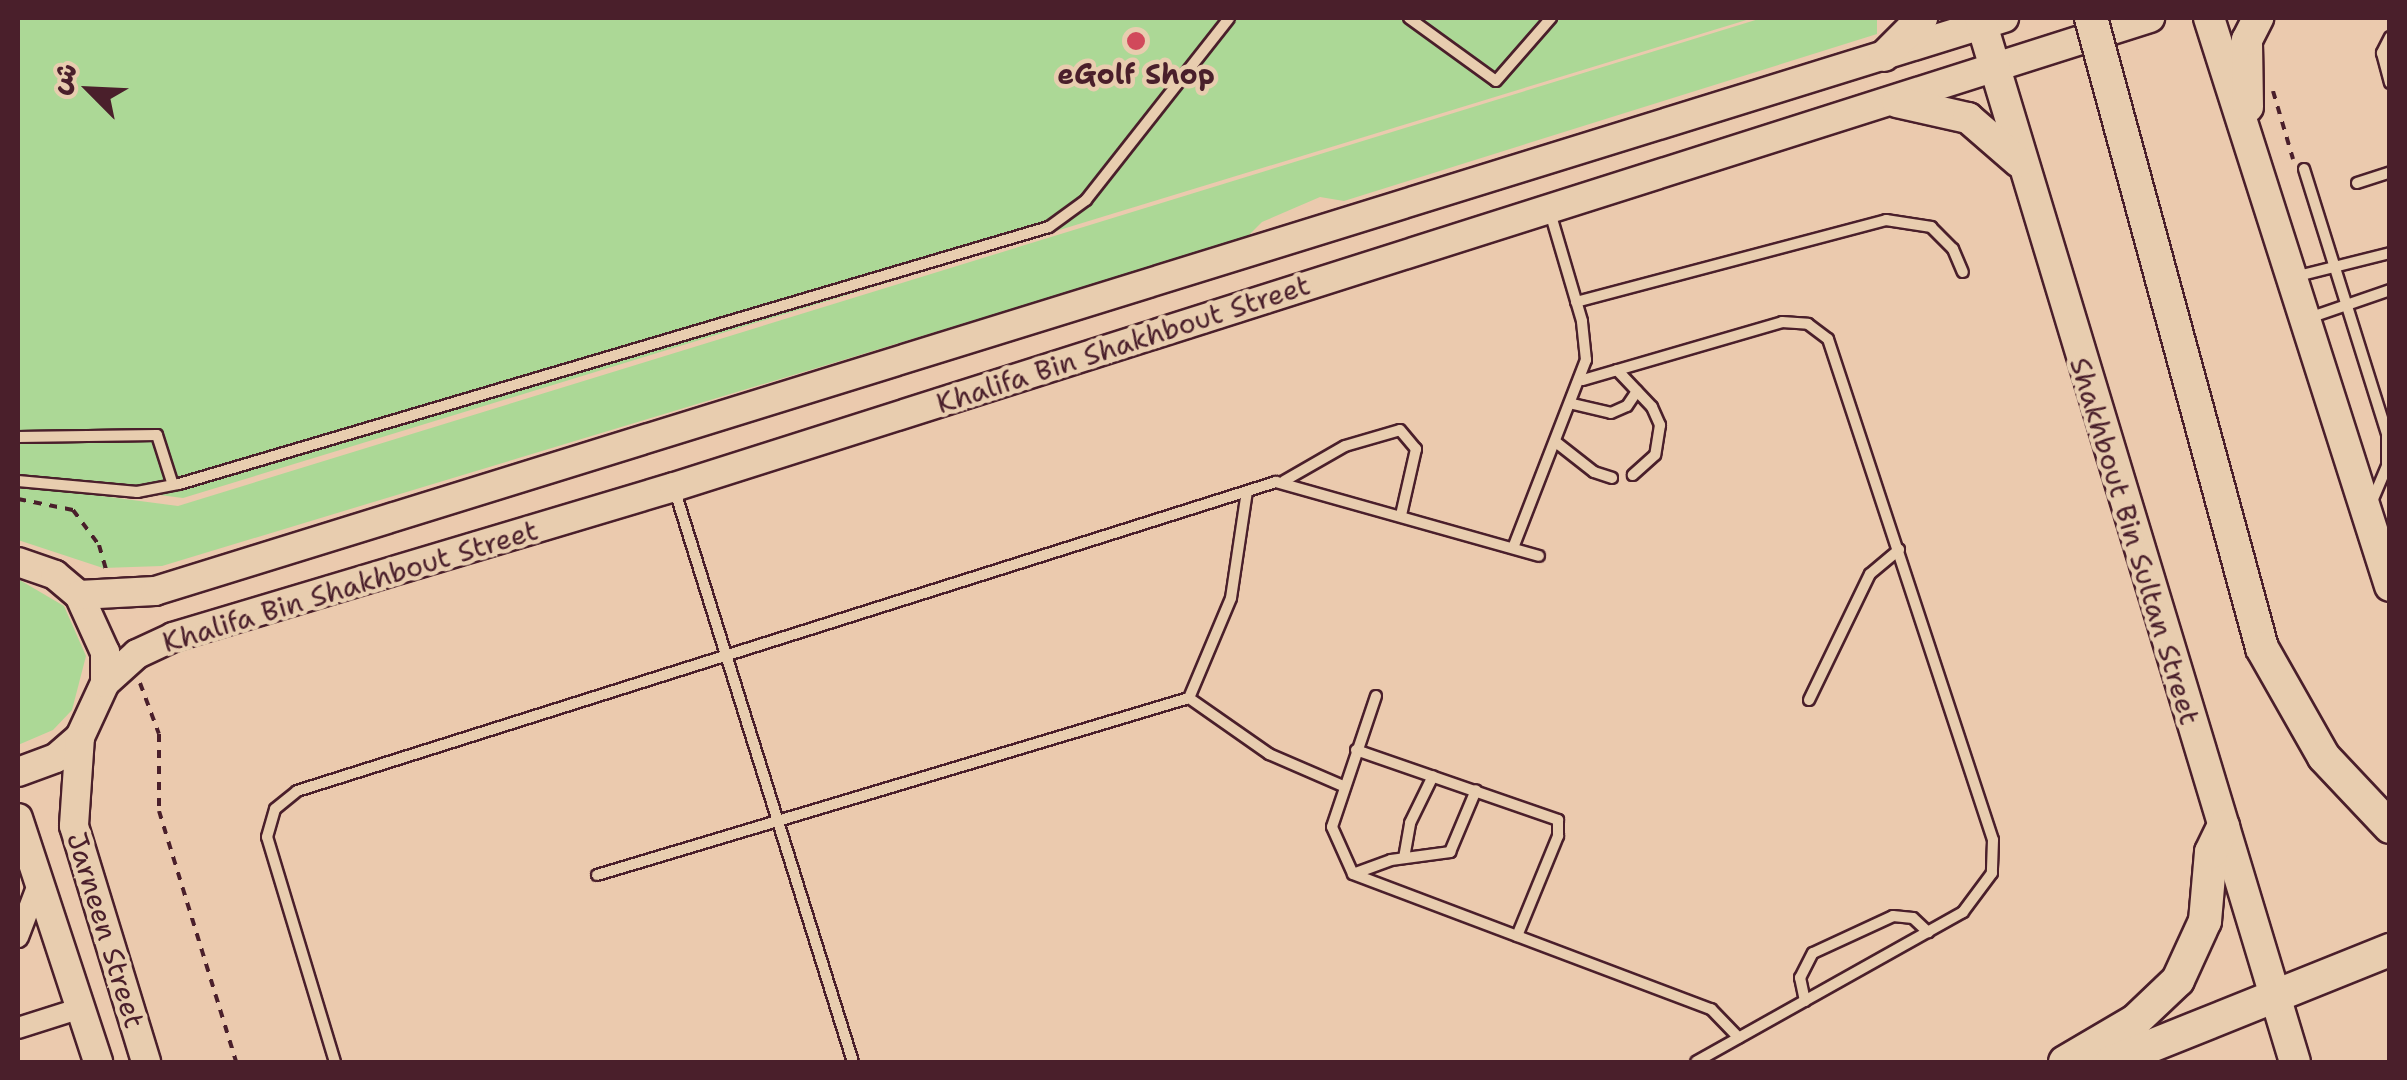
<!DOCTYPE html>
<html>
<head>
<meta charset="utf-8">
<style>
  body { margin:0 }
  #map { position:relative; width:2407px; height:1080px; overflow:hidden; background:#ebcaae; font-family:"Shantell Sans","Playpen Sans Arabic",sans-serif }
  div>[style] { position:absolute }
  .green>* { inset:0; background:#acd896 }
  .path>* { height:4px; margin-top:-2px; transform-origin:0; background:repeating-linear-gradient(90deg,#4a1f2b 0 8px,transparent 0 16px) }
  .roads { filter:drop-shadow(2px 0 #4a1f2b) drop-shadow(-2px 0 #4a1f2b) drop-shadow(0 2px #4a1f2b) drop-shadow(0 -2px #4a1f2b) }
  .service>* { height:10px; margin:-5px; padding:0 5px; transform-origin:5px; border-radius:5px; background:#e8cdaf }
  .minor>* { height:20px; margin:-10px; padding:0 10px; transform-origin:10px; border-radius:10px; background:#e8cdaf }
  .secondary>* { height:28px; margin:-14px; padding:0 14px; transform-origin:14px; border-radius:14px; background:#e8cdaf }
  .primary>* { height:30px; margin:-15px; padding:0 15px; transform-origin:15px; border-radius:15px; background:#e8cdaf }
  .trunk>* { height:32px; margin:-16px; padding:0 16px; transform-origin:16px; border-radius:16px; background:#e8cdaf }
  .bridges { filter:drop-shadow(2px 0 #4a1f2b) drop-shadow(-2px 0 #4a1f2b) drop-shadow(0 2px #4a1f2b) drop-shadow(0 -2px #4a1f2b) }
  .trunk-bridge>* { height:32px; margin:-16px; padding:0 16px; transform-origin:16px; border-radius:16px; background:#e8cdaf }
  .dots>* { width:28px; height:28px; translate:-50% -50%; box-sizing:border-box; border:5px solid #e8cdaf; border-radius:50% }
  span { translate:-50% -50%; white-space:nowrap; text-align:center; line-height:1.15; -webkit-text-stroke:9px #e8cdaf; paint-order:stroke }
  .poi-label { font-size:28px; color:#4a1f2b; font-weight:700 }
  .street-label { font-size:28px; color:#4a1f2b }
  .frame { position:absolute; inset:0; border:20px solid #4a1f2b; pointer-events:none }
  .north { position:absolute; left:40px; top:40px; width:100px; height:100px; -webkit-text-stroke:8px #e8cdaf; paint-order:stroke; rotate:294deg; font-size:28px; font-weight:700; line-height:40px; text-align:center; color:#4a1f2b }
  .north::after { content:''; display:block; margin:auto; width:35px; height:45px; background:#4a1f2b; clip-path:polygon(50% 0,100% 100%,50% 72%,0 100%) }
</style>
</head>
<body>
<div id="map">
  <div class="green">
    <i style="clip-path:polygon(18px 18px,1753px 18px,183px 498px,18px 477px)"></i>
    <i style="clip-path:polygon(1762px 18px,1877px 18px,1877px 34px,1344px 201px,1320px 197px,1262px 222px,1246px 238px,162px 566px,103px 568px,18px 540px,18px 485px,178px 506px)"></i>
    <i style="clip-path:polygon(18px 579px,64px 606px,86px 656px,72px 710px,53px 730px,18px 745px)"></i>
  </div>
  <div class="path">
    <i style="left:2273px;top:91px;width:71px;rotate:73.6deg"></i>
    <i style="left:18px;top:499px;width:56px;rotate:11.3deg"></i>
    <i style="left:73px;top:510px;width:44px;rotate:53.4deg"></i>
    <i style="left:99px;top:545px;width:29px;rotate:74deg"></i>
    <i style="left:140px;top:683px;width:54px;rotate:69.6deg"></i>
    <i style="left:159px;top:734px;width:77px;rotate:90deg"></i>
    <i style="left:159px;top:811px;width:263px;rotate:72.9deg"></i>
  </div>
  <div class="roads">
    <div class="service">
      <i style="left:1409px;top:18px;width:107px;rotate:35.9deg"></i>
      <i style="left:1496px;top:81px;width:84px;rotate:-48.9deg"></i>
      <i style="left:2390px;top:37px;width:18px;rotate:117deg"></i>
      <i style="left:2382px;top:53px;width:31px;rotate:75deg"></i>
      <i style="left:2304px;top:169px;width:278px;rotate:72.6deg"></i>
      <i style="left:2387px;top:434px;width:32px;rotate:90deg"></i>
      <i style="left:2387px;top:466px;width:38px;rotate:113deg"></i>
      <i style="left:2357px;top:183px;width:35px;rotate:-18deg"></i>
      <i style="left:2298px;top:276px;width:95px;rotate:-14deg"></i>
      <i style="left:1576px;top:302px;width:321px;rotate:-14.8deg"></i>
      <i style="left:1886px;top:220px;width:46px;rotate:8.8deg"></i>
      <i style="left:1931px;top:227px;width:31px;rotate:45deg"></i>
      <i style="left:1953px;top:249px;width:25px;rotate:67deg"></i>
      <i style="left:2306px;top:319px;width:89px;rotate:-19deg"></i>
      <i style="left:1617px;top:370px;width:51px;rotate:46.6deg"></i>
      <i style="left:1652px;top:407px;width:20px;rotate:66deg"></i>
      <i style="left:1660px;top:425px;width:30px;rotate:99deg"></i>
      <i style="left:1655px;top:455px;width:30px;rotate:138deg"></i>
      <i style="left:1583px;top:380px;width:207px;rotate:-16.2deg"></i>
      <i style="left:1782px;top:322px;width:26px;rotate:4deg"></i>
      <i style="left:1808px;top:324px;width:25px;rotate:37deg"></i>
      <i style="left:1828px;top:339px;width:527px;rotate:71.77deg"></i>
      <i style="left:1993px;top:840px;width:33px;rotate:92deg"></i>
      <i style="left:1992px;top:873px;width:49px;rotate:126.6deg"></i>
      <i style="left:1963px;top:912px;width:306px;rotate:150.7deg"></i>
      <i style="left:1573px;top:404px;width:39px;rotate:13deg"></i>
      <i style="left:1611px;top:413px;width:17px;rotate:-24deg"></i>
      <i style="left:1627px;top:406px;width:18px;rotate:-56deg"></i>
      <i style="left:18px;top:437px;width:139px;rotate:-0.8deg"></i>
      <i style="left:157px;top:435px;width:52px;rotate:72.3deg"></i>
      <i style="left:1557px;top:443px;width:47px;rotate:38.1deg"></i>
      <i style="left:1594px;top:472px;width:19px;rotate:18deg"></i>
      <i style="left:18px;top:481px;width:120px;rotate:5.3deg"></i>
      <i style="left:137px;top:492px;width:43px;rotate:-10.8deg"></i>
      <i style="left:179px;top:484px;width:907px;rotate:-16.46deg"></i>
      <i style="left:1049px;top:227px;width:46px;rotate:-36.1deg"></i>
      <i style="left:1086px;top:200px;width:231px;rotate:-51.8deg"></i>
      <i style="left:1284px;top:481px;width:70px;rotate:-29.8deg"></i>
      <i style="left:1345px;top:446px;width:57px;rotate:-16.2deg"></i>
      <i style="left:1400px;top:430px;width:25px;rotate:50deg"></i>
      <i style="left:1416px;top:449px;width:68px;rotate:102.8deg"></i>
      <i style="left:674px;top:488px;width:601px;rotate:72.68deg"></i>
      <i style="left:1513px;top:548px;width:202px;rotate:-68.8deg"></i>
      <i style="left:1586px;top:360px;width:39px;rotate:-96deg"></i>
      <i style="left:1582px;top:321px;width:117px;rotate:-106.4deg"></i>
      <i style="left:1376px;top:696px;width:138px;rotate:108.6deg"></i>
      <i style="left:1332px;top:827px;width:51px;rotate:65.9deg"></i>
      <i style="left:1353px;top:874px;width:383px;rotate:20.7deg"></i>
      <i style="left:1711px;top:1009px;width:40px;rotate:46deg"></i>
      <i style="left:1189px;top:698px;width:98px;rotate:35deg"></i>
      <i style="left:1269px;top:754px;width:81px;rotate:23.4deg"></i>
      <i style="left:1809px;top:700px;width:140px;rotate:-64.2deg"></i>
      <i style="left:1870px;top:574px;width:38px;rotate:-40deg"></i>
      <i style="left:1356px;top:750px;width:214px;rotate:19.1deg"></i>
      <i style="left:1558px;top:820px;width:16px;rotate:90deg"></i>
      <i style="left:1558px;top:836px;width:108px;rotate:112.3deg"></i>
      <i style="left:1404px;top:858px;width:36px;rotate:-80deg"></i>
      <i style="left:1410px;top:823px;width:52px;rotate:-63.9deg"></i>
      <i style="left:1353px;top:874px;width:40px;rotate:-20.2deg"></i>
      <i style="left:1391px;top:860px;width:60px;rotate:-7.7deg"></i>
      <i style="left:1450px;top:852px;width:67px;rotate:-67.2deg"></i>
      <i style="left:597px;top:875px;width:618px;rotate:-16.65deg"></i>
      <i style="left:1189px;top:698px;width:108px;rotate:-67.2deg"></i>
      <i style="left:1231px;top:598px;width:108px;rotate:-81.5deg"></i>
      <i style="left:1805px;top:1001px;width:24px;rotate:-102deg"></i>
      <i style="left:1800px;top:978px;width:28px;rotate:-63deg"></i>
      <i style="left:1813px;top:953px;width:88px;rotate:-24.8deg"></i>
      <i style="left:1893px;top:916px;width:20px;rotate:6deg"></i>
      <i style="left:1913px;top:918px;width:21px;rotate:43deg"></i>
      <i style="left:335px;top:1062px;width:235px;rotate:-106.8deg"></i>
      <i style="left:267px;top:837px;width:29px;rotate:-74deg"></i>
      <i style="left:275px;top:809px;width:28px;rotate:-39deg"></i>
      <i style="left:297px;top:791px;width:1027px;rotate:-17.52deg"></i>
      <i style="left:1276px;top:482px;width:273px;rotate:15.7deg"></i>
    </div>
    <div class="minor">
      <i style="left:18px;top:937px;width:59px;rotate:-69.1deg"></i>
      <i style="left:18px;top:1028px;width:66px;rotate:-17.6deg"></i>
    </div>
    <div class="secondary">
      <i style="left:18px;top:562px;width:39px;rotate:19deg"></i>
      <i style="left:55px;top:575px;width:31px;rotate:40deg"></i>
      <i style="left:79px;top:595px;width:63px;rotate:65.5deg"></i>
      <i style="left:105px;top:652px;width:31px;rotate:90deg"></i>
      <i style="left:105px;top:683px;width:60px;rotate:114.8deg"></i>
      <i style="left:80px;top:737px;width:32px;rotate:139deg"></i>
      <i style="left:56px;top:758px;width:40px;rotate:159.8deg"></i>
      <i style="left:79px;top:595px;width:76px;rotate:-3deg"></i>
      <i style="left:155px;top:591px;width:1936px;rotate:-17.22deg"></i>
      <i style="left:105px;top:683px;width:43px;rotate:-42.2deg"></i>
      <i style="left:137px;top:654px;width:40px;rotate:-25deg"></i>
      <i style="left:173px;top:637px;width:523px;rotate:-16.67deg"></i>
      <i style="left:674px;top:487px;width:1549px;rotate:-17.63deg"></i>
      <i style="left:80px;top:737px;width:89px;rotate:93.9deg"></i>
      <i style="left:74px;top:826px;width:247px;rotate:73deg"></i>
      <i style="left:18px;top:818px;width:257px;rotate:71.8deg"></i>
    </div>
    <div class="primary">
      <i style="left:1980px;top:18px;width:1090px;rotate:73.21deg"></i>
      <i style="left:2209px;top:18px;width:596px;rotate:72.32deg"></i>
      <i style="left:1884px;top:56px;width:54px;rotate:-45deg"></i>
      <i style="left:1897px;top:102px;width:73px;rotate:12.7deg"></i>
      <i style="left:1968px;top:118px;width:67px;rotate:40.8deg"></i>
      <i style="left:2248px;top:107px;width:67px;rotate:-90.9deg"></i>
      <i style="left:2247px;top:40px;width:25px;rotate:-63deg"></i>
    </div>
    <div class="trunk">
      <i style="left:2065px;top:1062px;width:81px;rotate:-30.4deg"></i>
      <i style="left:2135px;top:1021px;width:59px;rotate:-43.6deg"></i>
      <i style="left:2178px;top:980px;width:65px;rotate:-65.4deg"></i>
      <i style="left:2205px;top:921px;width:69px;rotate:-85deg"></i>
      <i style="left:2211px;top:852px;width:28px;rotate:-64deg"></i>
      <i style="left:2111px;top:1062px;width:301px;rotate:-21.9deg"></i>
    </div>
  </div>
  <div class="bridges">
    <div class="trunk-bridge">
      <i style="left:2091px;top:18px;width:653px;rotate:74.81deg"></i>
      <i style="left:2262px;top:648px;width:125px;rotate:60.4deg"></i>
      <i style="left:2324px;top:757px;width:96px;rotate:46.7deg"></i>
    </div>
  </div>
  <div class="dots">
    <i style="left:1136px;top:41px;background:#d1495b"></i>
  </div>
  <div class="poi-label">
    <span style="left:1136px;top:74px">eGolf Shop</span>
  </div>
  <div class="street-label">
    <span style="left:1123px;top:344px;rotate:-18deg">Khalifa Bin Shakhbout Street</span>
    <span style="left:2135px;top:541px;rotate:73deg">Shakhbout Bin Sultan Street</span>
    <span style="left:350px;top:586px;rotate:-17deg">Khalifa Bin Shakhbout Street</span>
    <span style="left:106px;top:930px;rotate:73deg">Jarneen Street</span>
  </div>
  <div class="frame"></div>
  <div class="north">ش</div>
</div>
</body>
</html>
